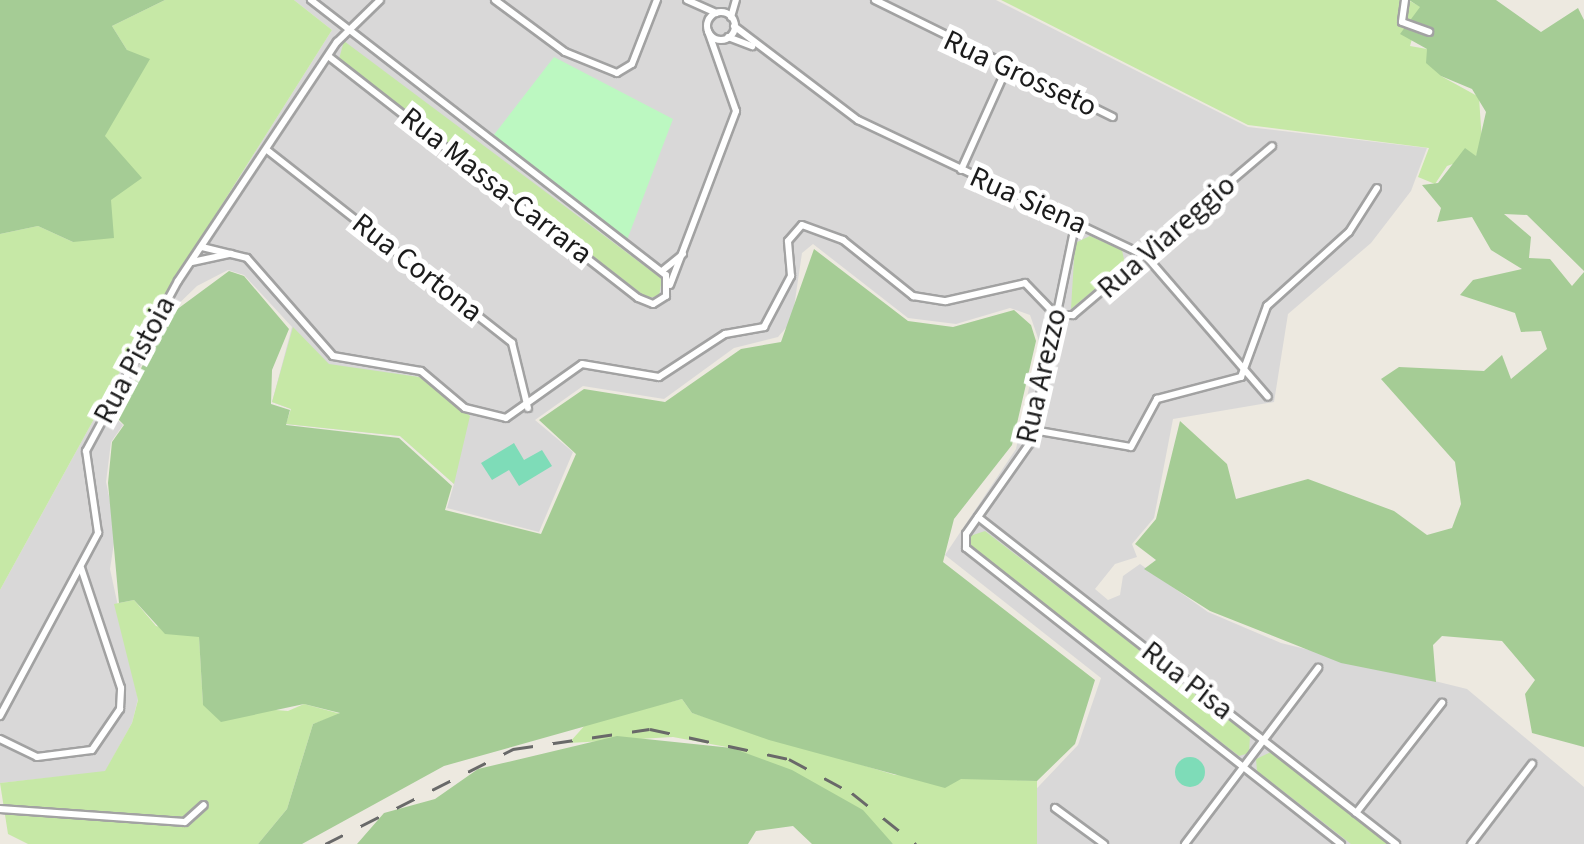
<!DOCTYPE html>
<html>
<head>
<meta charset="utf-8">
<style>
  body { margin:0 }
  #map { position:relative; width:1584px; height:844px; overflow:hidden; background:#ede9e0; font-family:"Source Sans 3",sans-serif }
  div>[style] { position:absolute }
  .residential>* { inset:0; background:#d9d8d8 }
  .grass>* { inset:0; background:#c6e8a6 }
  .forest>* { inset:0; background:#a5cc95 }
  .park>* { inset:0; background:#bcf8c1 }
  .pitch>* { inset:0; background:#7edcb8 }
  .round { border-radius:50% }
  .roads { filter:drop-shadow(2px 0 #a2a2a2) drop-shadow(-2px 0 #a2a2a2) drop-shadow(0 2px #a2a2a2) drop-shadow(0 -2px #a2a2a2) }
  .minor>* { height:6px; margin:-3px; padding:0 3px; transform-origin:3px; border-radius:3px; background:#fff }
  .minor>.ring { margin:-3px; padding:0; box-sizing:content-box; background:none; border:6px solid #fff; border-radius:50% }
  .rail>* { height:2.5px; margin-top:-1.25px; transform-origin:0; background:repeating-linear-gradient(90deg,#696969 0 20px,transparent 0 40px) }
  span { translate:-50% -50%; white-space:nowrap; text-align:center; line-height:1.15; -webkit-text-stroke:10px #fff; paint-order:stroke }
  .street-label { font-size:30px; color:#1b1b1b }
</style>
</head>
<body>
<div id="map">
  <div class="residential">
    <i style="clip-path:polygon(294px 0,996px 0,1248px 127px,1427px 148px,1411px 191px,1371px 243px,1288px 314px,1274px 402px,1173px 419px,1154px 518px,1132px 544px,1137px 557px,1115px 564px,1095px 589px,1108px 600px,1120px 595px,1123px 576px,1140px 564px,1208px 612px,1281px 643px,1467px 689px,1584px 787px,1584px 844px,984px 844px,1078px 745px,1101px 678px,945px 555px,1016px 449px,1039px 341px,1030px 315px,1010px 308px,956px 324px,908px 318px,813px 244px,802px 253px,792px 321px,778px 337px,734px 348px,664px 399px,583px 386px,535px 420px,573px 452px,539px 532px,447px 508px,454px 484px,400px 436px,286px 424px,291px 409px,272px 402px,292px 327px,244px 275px,228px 270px,197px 286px,167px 315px,114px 417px,123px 425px,111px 442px,106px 482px,116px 530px,110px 569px,138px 699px,132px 723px,105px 772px,0 783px,0 590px,144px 328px,332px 30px)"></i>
  </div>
  <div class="grass">
    <i style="clip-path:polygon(165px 0,294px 0,332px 30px,144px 328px,0 590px,0 234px,38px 226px,73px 242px,110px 200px,105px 136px,127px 50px,112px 26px)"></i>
    <i style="clip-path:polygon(1001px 0,1408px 0,1421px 7px,1410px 46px,1427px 49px,1441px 76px,1479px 97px,1482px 142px,1476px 156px,1447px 166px,1435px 184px,1418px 177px,1429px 148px,1248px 125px)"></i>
    <i style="clip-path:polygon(344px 41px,662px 279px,659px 296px,647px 298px,339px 59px)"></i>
    <i style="clip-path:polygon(1090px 236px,1122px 250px,1125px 264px,1071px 309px,1075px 243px)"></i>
    <i style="clip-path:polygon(293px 327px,329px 364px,419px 377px,470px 416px,454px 484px,400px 436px,286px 424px,291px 409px,272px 402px)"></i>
    <i style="clip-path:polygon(985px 531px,1250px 735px,1249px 753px,1239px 756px,971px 549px,970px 536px)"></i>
    <i style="clip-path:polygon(134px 600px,156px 626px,199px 636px,203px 704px,288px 711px,304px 704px,341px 714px,313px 724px,287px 809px,258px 844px,28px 844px,8px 834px,0 783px,105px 771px,132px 723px,138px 700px,114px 604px)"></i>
    <i style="clip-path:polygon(682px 699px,692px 713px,895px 775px,1037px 781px,1037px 844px,893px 844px,732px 748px,673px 737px,569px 743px,587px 723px)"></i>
    <i style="clip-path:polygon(1271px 752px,1389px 844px,1351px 844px,1257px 771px,1256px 759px)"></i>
  </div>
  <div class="forest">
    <i style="clip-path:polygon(0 0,165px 0,112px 26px,127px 50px,150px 59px,105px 136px,142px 178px,111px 200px,114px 238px,73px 242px,38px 226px,0 234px)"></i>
    <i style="clip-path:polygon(1496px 0,1541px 32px,1578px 8px,1584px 20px,1584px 271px,1527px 215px,1504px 214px,1531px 237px,1529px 258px,1550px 259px,1572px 286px,1584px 272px,1584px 747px,1532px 733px,1525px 694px,1535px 680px,1502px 641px,1442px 636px,1433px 645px,1436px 682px,1341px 663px,1210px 611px,1144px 569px,1156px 560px,1135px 544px,1156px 519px,1180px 421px,1227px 464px,1236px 499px,1308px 479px,1394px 511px,1427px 535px,1452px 528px,1461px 504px,1455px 462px,1381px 379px,1399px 367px,1484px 371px,1502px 355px,1511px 379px,1547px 349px,1541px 331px,1521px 332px,1515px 313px,1460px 295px,1473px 280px,1522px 269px,1491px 250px,1472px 217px,1437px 222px,1441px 208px,1422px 185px,1438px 183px,1465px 148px,1476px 156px,1486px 112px,1472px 89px,1441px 76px,1426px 63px,1427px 49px,1400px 34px,1420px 7px,1409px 0)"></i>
    <i style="clip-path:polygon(814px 249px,908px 321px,953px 327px,1014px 310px,1031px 325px,1036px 341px,1012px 445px,954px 519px,943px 562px,1095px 680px,1075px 744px,1037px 781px,961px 779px,945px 788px,769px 740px,692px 713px,682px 699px,444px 766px,302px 844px,258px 844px,287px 809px,313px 724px,340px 713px,304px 704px,221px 722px,203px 705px,199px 637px,165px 634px,134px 600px,119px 603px,108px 483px,112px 442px,124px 425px,116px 417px,168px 316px,229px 271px,244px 276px,289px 329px,272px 370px,271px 404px,290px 410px,286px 425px,399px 438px,452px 486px,445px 510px,541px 534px,576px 454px,539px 420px,584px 389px,665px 402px,741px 349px,781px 342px)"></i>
    <i style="clip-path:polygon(617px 736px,732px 748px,792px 770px,863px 810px,893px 844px,812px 844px,793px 826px,756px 831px,748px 844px,357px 844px,384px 813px,435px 799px,478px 769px)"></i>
  </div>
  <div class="park">
    <i style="clip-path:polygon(554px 57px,673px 119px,627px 240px,493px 136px)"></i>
  </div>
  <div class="pitch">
    <i style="clip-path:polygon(514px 443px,524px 460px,542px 450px,552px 466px,519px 486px,509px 470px,492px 480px,481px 463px)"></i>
    <i class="round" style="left:1175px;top:757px;width:30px;height:30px"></i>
  </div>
  <div class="roads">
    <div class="minor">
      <i style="left:311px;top:0;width:449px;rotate:37.8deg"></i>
      <i style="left:666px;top:275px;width:21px;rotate:90deg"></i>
      <i style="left:666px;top:296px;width:15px;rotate:148deg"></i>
      <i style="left:653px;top:304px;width:16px;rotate:-158deg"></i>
      <i style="left:638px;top:298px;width:393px;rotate:-142deg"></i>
      <i style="left:495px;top:0;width:87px;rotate:36.6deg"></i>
      <i style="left:565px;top:52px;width:56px;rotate:22deg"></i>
      <i style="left:617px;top:73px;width:17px;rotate:-31deg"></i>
      <i style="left:632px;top:64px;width:69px;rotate:-68.7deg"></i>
      <i style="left:687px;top:0;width:32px;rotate:24deg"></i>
      <i style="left:875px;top:0;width:265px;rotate:26.2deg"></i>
      <i style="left:1405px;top:0;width:22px;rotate:98deg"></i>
      <i style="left:1402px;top:22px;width:29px;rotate:20deg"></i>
      <i class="ring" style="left:707px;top:12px;width:22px;height:22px"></i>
      <i style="left:731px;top:17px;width:18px;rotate:-74deg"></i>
      <i style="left:734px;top:26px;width:156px;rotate:37.2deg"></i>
      <i style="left:858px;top:120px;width:318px;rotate:25.3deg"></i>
      <i style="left:1146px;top:256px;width:186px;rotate:49.1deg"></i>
      <i style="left:728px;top:37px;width:26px;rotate:21deg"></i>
      <i style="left:267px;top:150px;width:312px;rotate:38.2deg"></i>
      <i style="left:512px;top:343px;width:67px;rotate:76.2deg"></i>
      <i style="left:961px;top:170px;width:110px;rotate:-65.8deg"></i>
      <i style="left:1076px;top:221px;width:227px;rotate:101.7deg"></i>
      <i style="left:1030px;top:443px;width:111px;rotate:125.1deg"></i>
      <i style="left:966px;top:534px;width:14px;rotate:90deg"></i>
      <i style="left:966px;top:548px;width:478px;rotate:38.3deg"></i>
      <i style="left:202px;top:247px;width:46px;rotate:13.7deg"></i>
      <i style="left:247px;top:258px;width:130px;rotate:48.7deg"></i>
      <i style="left:333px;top:356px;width:89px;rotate:9.7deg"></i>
      <i style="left:421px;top:371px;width:57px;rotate:40.1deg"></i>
      <i style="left:465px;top:408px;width:42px;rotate:13.7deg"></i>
      <i style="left:506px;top:418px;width:93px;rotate:-35.4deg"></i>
      <i style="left:582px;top:364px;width:78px;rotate:9.6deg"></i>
      <i style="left:659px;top:377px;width:79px;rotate:-33.1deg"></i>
      <i style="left:725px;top:334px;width:40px;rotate:-10deg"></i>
      <i style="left:764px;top:327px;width:58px;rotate:-62.1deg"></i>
      <i style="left:791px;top:276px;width:35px;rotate:-95deg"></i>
      <i style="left:788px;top:241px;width:21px;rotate:-49deg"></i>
      <i style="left:802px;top:225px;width:44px;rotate:20.1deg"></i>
      <i style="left:843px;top:240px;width:90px;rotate:38.7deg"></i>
      <i style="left:913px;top:296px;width:33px;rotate:9deg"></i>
      <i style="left:946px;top:301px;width:81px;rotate:-12.8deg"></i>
      <i style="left:1025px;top:283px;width:45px;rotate:45.9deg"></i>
      <i style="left:1056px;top:315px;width:17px"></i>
      <i style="left:1073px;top:315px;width:261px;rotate:-40.3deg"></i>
      <i style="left:192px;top:262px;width:40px;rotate:-12deg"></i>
      <i style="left:662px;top:271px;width:27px;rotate:-39deg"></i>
      <i style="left:670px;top:285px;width:186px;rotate:-69.2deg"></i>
      <i style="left:736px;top:111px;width:85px;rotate:-109.3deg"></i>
      <i style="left:1033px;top:430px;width:99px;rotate:9.8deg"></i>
      <i style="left:1131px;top:447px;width:55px;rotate:-61.6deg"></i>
      <i style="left:1157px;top:399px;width:87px;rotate:-14.7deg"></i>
      <i style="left:1241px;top:377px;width:76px;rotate:-69.9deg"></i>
      <i style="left:1267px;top:306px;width:110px;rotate:-42.1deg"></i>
      <i style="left:1349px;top:232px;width:52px;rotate:-57.5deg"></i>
      <i style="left:978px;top:517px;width:531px;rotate:38.04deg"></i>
      <i style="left:0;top:716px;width:208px;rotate:-61.8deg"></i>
      <i style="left:98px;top:533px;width:83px;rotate:-98.3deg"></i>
      <i style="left:86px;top:451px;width:193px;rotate:-61.6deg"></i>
      <i style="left:178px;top:281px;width:287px;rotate:-56.4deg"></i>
      <i style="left:337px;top:42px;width:60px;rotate:-44.3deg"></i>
      <i style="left:0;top:739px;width:41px;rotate:25.9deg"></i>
      <i style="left:37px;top:757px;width:55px;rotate:-7.3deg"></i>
      <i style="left:92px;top:750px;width:50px;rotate:-55.7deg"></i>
      <i style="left:120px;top:709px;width:21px;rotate:-87deg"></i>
      <i style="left:121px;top:688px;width:126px;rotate:-108.4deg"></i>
      <i style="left:1055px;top:808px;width:61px;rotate:36.3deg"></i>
      <i style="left:0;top:809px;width:185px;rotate:4deg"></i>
      <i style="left:185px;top:822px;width:25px;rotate:-42deg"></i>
      <i style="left:1356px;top:813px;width:140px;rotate:-52deg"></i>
      <i style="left:1185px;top:844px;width:221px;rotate:-52.9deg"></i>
      <i style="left:1471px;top:844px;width:101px;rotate:-52.7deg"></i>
    </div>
  </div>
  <div class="rail">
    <i style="left:325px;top:844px;width:211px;rotate:-26.8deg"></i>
    <i style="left:513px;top:749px;width:138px;rotate:-8.3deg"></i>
    <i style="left:650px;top:729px;width:142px;rotate:12.2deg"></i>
    <i style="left:789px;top:759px;width:72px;rotate:28.4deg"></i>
    <i style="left:852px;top:793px;width:82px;rotate:38.6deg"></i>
  </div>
  <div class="street-label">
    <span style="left:1020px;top:74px;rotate:25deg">Rua Grosseto</span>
    <span style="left:496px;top:186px;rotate:38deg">Rua Massa-Carrara</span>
    <span style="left:1028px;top:201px;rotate:24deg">Rua Siena</span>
    <span style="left:1167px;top:237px;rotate:-41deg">Rua Viareggio</span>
    <span style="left:417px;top:268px;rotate:38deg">Rua Cortona</span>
    <span style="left:135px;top:360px;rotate:-62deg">Rua Pistoia</span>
    <span style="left:1042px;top:376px;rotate:-77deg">Rua Arezzo</span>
    <span style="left:1187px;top:681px;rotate:38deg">Rua Pisa</span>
  </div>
</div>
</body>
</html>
